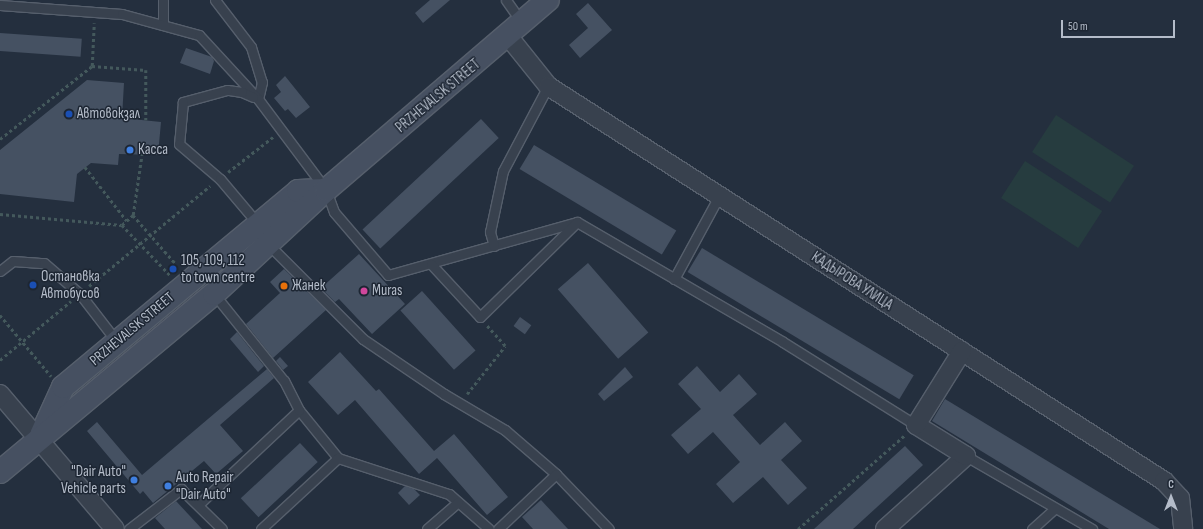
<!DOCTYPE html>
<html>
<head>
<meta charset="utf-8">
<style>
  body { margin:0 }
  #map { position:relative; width:1203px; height:529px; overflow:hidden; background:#242f3e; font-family:"Sofia Sans Condensed",sans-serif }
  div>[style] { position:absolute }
  .green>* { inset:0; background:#263c3f; transform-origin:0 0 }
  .building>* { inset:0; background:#455162; transform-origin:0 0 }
  .path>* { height:2.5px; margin-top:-1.25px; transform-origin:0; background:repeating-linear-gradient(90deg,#44595c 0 3px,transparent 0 6px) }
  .roads { filter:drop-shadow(1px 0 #565f6c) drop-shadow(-1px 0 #565f6c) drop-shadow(0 1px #565f6c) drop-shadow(0 -1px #565f6c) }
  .service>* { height:9px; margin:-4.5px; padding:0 4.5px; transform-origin:4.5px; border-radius:4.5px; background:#38414e }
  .minor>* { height:18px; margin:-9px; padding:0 9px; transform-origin:9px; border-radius:9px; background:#38414e }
  .secondary>* { height:22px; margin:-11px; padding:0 11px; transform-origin:11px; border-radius:11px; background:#465061 }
  .dots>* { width:11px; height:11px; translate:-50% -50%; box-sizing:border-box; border:2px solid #1d2633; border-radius:50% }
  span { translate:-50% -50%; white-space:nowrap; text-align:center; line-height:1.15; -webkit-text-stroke:3px #1d2633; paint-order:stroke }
  .street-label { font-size:15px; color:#b4bcc9 }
  .poi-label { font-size:15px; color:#b4bcc9 }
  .left { translate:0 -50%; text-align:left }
  .right { translate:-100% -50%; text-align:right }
  .north { position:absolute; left:1151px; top:477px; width:40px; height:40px; -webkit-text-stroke:3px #1d2633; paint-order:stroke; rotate:0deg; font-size:11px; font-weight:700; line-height:16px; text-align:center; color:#b4bcc9 }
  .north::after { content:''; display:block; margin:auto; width:14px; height:18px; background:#b4bcc9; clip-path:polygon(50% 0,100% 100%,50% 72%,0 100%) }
  .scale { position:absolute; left:1061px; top:20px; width:114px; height:18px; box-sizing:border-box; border:2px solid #b4bcc9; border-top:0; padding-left:5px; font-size:12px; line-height:14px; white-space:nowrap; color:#b4bcc9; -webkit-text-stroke:3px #1d2633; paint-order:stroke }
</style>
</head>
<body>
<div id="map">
  <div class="green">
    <i style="left:1056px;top:115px;width:93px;height:44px;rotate:33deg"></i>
    <i style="left:1025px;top:161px;width:92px;height:44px;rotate:33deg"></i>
  </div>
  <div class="building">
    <i style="clip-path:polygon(430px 0,450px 0,423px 23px,415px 13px)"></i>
    <i style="clip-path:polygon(588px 3px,612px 30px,580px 58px,569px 45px,588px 28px,576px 14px)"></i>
    <i style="left:0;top:33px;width:82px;height:18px;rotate:4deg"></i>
    <i style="clip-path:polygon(186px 48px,212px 57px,214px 61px,210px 74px,180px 63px)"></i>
    <i style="clip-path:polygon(285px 76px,310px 107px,296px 118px,288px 109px,285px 111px,274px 98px,281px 92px,276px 85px)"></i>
    <i style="clip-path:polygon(87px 80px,124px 83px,122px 118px,161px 122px,158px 155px,119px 154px,118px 165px,91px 163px,77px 174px,74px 202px,0 194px,0 150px)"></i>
    <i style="left:481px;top:119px;width:26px;height:162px;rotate:47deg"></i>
    <i style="left:534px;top:145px;width:166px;height:28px;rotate:31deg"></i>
    <i style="left:702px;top:248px;width:247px;height:28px;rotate:31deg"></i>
    <i style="clip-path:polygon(359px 254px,405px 304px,372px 334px,339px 299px,335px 302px,321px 288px)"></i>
    <i style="left:588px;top:263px;width:92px;height:40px;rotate:49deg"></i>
    <i style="clip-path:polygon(284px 269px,326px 310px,273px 358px,246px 324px,280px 293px,270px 282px)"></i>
    <i style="left:422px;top:291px;width:80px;height:29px;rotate:48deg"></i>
    <i style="left:520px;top:317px;width:14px;height:11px;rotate:36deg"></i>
    <i style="clip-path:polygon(237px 332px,264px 366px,258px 372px,230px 339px)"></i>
    <i style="clip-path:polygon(340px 352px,376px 391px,379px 389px,434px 451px,454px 434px,508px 497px,487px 515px,437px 458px,419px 474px,355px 400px,338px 415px,308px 382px)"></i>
    <i style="clip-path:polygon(280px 357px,288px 366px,283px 370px,276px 361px)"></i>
    <i style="clip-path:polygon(697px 366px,720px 392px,739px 374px,757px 394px,733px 415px,760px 445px,785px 422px,802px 441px,781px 460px,807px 488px,788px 505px,763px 477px,733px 503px,716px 484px,740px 462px,713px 432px,688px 454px,671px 435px,701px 409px,678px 384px)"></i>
    <i style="clip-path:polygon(625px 367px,633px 377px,604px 401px,598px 394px)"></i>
    <i style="clip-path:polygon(267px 369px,274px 378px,220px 425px,243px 451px,216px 474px,204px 461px,153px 503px,143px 491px,140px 494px,87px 431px,97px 422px,142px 475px)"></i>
    <i style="clip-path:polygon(945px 399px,1160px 529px,1109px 529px,932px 421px)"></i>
    <i style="left:300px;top:443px;width:26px;height:81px;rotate:47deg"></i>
    <i style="clip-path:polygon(905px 446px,923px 465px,853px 529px,814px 529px)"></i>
    <i style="clip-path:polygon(405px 486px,414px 489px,420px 495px,409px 505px,398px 493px)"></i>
    <i style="clip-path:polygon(541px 500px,568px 529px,533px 529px,522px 517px)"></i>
    <i style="clip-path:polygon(176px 501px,202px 529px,165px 529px,155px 518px)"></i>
  </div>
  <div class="path">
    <i style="left:92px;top:66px;width:43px;rotate:-87.3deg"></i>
    <i style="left:0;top:139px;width:117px;rotate:-38.4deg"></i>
    <i style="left:92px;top:66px;width:54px;rotate:4.2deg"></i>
    <i style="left:146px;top:70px;width:50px;rotate:90deg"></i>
    <i style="left:85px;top:167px;width:68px;rotate:52.1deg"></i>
    <i style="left:228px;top:172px;width:57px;rotate:-37.9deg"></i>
    <i style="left:0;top:214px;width:122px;rotate:5.2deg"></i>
    <i style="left:122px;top:225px;width:69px;rotate:46.2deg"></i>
    <i style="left:133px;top:215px;width:63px;rotate:-81.7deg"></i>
    <i style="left:122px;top:225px;width:15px;rotate:-42deg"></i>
    <i style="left:133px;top:215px;width:64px;rotate:48.8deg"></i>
    <i style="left:89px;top:286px;width:157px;rotate:-39.6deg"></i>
    <i style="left:0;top:315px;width:80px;rotate:50.1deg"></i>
    <i style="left:0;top:360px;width:92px;rotate:-39.7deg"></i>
    <i style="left:467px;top:394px;width:61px;rotate:-51.6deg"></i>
    <i style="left:505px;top:346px;width:28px;rotate:-132deg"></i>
    <i style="left:798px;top:529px;width:142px;rotate:-41.3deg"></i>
  </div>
  <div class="roads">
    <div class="service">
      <i style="left:163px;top:0;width:25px;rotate:90deg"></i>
      <i style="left:215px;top:0;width:59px;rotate:52.5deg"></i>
      <i style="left:251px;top:47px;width:37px;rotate:73deg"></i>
      <i style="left:262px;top:82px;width:17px;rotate:103deg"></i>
      <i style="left:506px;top:0;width:28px;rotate:55deg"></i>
      <i style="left:0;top:5px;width:122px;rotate:4.2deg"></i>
      <i style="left:122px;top:14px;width:80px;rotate:15.3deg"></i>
      <i style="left:199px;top:35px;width:87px;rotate:47.3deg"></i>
      <i style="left:258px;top:99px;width:114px;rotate:53.2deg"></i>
      <i style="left:326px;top:190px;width:23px;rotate:70deg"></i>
      <i style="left:334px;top:212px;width:83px;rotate:49.4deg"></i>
      <i style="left:388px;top:275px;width:196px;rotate:-15.7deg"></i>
      <i style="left:577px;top:222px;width:238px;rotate:30.2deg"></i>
      <i style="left:783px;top:342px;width:157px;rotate:32deg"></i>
      <i style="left:253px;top:97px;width:12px;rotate:-156deg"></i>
      <i style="left:242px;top:92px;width:15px;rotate:-172deg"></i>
      <i style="left:227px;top:90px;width:46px;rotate:164.7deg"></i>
      <i style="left:183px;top:102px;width:42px;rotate:95.4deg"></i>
      <i style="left:179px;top:144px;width:54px;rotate:40.5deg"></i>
      <i style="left:220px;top:179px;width:59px;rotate:49.8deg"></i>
      <i style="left:269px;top:245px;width:133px;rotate:45deg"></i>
      <i style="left:363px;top:339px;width:98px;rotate:34.2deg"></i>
      <i style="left:444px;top:394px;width:71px;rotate:30.5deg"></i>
      <i style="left:505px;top:430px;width:67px;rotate:40.8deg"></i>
      <i style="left:556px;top:474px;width:76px;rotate:46.1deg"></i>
      <i style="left:494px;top:246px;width:15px;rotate:-106deg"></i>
      <i style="left:490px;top:232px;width:62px;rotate:-78deg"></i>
      <i style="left:503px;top:171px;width:96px;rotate:-62.1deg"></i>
      <i style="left:431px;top:264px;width:72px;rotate:47.2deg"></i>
      <i style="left:480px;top:317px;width:136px;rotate:-44.4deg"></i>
      <i style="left:0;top:271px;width:16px;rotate:-38deg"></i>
      <i style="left:13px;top:261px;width:31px;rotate:4deg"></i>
      <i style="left:44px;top:263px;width:48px;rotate:40.7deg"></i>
      <i style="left:80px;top:294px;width:61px;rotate:52.4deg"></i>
      <i style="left:674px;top:279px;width:94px;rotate:-61.5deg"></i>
      <i style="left:299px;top:410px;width:62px;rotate:50.9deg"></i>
      <i style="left:338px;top:458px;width:117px;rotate:18deg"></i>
      <i style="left:449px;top:494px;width:53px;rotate:41.2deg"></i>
      <i style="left:966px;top:456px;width:146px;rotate:30.1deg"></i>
      <i style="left:199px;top:504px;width:137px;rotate:-43.2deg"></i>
      <i style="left:299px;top:410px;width:33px;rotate:-117deg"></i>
      <i style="left:284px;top:381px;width:112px;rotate:-128.8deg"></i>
      <i style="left:129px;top:529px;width:66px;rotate:-37.6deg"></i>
      <i style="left:181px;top:489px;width:57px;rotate:44.3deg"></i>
      <i style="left:261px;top:529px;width:105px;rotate:-42.7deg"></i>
      <i style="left:427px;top:529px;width:41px;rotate:-41.1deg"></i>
      <i style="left:498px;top:529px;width:80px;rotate:-43.5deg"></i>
      <i style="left:1032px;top:529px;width:31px;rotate:-42deg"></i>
    </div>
    <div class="minor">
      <i style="left:508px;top:36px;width:64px;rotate:51.3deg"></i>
      <i style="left:548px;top:86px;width:732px;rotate:32.67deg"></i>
      <i style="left:1164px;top:481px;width:23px;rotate:47deg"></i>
      <i style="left:1180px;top:498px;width:31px;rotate:84deg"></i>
      <i style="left:0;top:394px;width:177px;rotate:49.6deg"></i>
      <i style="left:885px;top:529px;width:109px;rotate:-42deg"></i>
      <i style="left:966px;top:456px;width:59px;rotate:-148.2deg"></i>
      <i style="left:916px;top:425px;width:87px;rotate:-58.1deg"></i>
    </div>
    <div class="secondary">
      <i style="left:41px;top:435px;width:53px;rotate:-65.4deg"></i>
      <i style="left:63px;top:387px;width:306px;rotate:-39.8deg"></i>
      <i style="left:298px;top:191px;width:28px;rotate:-2deg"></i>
      <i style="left:0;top:472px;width:278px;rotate:-39.8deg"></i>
      <i style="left:214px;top:294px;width:153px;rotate:-42.9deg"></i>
      <i style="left:326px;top:190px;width:292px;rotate:-40.6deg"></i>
    </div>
  </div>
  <div class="dots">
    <i style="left:69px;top:114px;background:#1a4fb4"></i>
    <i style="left:130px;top:150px;background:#3f7fe0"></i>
    <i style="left:173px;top:269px;background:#1a4fb4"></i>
    <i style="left:33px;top:285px;background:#1a4fb4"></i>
    <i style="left:284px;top:286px;background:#e8710a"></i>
    <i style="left:364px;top:291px;background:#d1479c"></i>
    <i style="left:134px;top:480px;background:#3f7fe0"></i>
    <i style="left:168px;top:486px;background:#3f7fe0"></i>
  </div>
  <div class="street-label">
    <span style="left:438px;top:96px;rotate:-40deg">PRZHEVALSK STREET</span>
    <span style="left:852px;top:281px;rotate:33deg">КАДЫРОВА УЛИЦА</span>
    <span style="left:132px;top:329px;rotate:-40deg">PRZHEVALSK STREET</span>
  </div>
  <div class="poi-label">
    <span class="left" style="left:77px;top:114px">Автовокзал</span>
    <span class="left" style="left:138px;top:150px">Касса</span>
    <span class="left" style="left:181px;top:269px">105, 109, 112<br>to town centre</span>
    <span class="left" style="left:41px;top:285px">Остановка<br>Автобусов</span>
    <span class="left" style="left:292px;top:286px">Жанек</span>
    <span class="left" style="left:372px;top:291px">Muras</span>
    <span class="right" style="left:126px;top:480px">"Dair Auto"<br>Vehicle parts</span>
    <span class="left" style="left:176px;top:486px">Auto Repair<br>"Dair Auto"</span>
  </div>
  <div class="north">С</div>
  <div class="scale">50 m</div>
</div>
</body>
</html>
